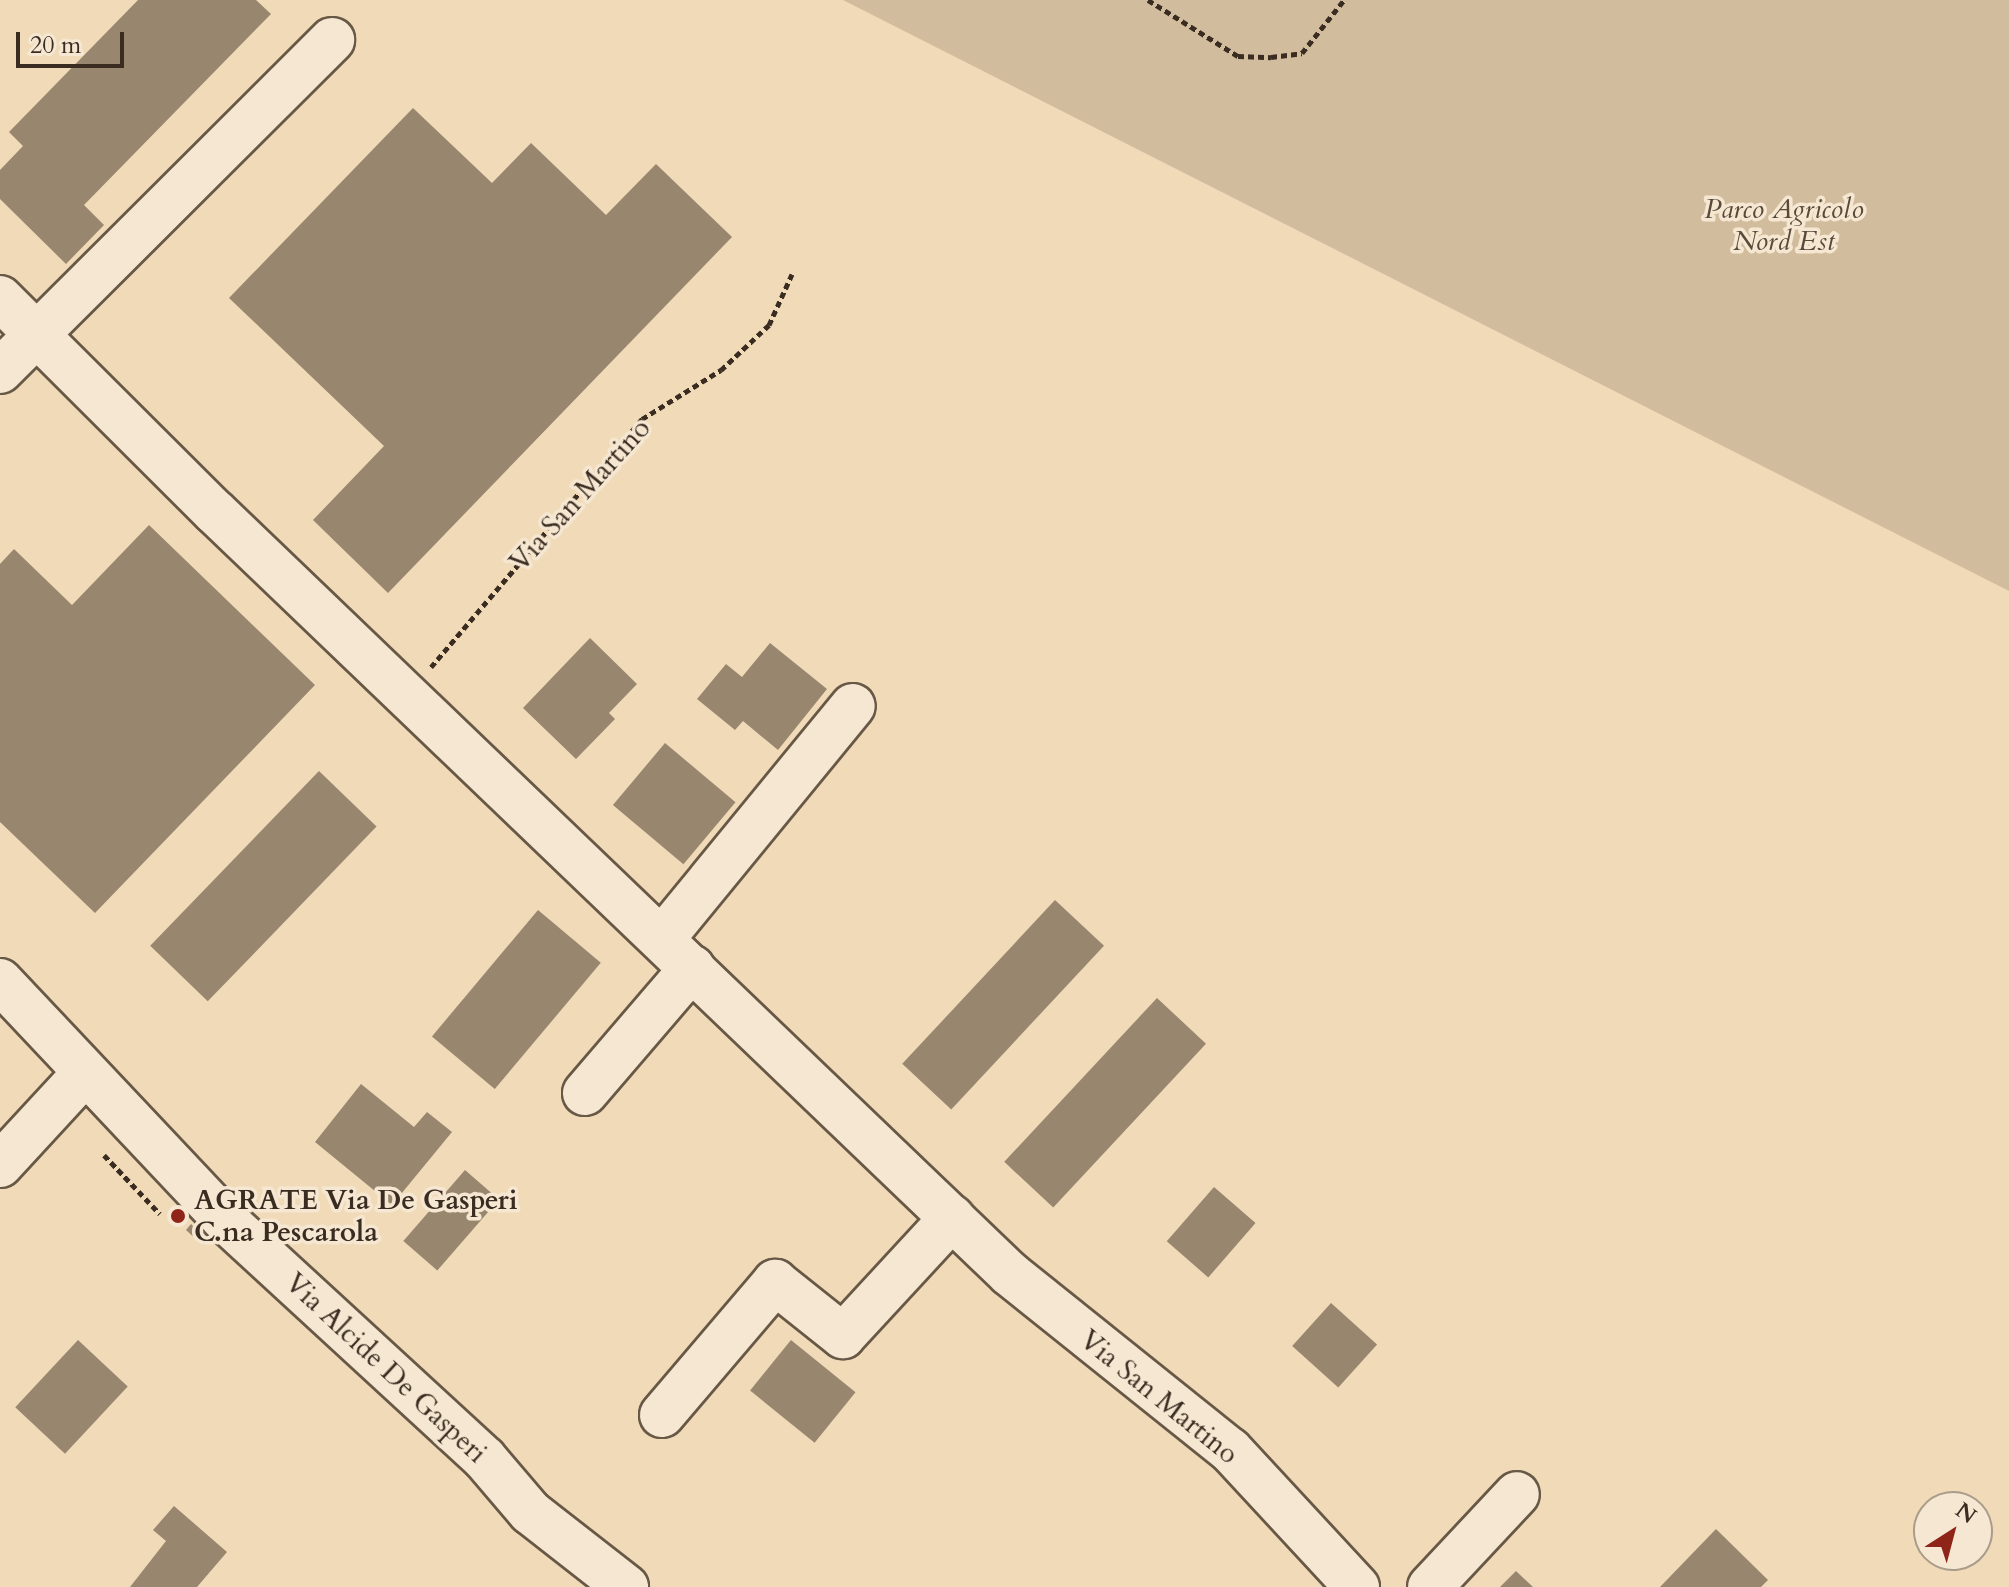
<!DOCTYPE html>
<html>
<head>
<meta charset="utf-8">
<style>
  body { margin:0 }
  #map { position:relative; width:2009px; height:1587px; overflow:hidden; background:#f0dab8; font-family:Cardo,serif }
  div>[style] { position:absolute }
  .green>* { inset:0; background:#d1bc9e }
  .building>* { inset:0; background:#99866f; transform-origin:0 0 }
  .path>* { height:5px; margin-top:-2.5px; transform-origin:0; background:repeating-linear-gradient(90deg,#3a2c20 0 6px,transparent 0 10px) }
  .roads { filter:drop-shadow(2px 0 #685846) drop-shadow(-2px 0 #685846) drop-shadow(0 2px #685846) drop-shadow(0 -2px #685846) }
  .minor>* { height:44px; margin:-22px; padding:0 22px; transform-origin:22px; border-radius:22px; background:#f5e7d1 }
  .dots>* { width:22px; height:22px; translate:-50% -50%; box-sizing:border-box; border:4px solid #f5e7d1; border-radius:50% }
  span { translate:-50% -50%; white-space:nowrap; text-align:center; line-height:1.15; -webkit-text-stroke:7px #f5e7d1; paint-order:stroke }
  .park-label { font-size:28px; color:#584939; font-style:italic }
  .street-label { font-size:28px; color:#3a2c20 }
  .poi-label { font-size:28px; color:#3a2c20; font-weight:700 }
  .left { translate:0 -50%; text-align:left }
  .north { position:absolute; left:1913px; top:1491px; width:80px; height:80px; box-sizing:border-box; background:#f5e7d1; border:2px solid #aa9c8a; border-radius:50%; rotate:36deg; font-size:22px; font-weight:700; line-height:32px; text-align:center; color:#3a2c20 }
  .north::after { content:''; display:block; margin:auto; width:28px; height:36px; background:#8f2418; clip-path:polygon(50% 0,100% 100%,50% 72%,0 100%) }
  .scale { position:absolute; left:16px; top:32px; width:108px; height:36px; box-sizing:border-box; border:4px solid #3a2c20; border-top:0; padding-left:10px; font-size:24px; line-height:28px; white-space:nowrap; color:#3a2c20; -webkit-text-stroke:6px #f5e7d1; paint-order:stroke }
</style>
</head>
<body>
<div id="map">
  <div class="green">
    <i style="clip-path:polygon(843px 0,2009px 0,2009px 591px)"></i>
  </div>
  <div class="building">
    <i style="clip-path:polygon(138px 0,256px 0,271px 14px,84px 205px,104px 225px,66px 264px,0 199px,0 170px,23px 146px,9px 132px)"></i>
    <i style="clip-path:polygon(413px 108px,492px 183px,531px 143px,606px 215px,656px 164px,732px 237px,388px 593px,313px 520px,384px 446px,229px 298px)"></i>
    <i style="clip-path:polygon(149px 525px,315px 685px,95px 913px,0 822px,0 564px,14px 549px,72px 605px)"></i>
    <i style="clip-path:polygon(590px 638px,637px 684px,609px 713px,615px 719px,576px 759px,523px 708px)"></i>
    <i style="clip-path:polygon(770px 643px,827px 689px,778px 750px,743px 721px,735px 730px,697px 699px,726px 664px,742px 677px)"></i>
    <i style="left:665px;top:743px;width:92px;height:81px;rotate:40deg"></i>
    <i style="left:319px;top:771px;width:80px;height:243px;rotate:44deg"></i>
    <i style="left:1055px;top:900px;width:67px;height:224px;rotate:43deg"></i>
    <i style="left:538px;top:910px;width:82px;height:165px;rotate:40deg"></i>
    <i style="left:1157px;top:998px;width:67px;height:224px;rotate:43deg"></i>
    <i style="clip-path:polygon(361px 1084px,414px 1127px,427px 1112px,452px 1132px,392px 1205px,315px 1142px)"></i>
    <i style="left:465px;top:1170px;width:45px;height:94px;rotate:41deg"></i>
    <i style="left:1214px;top:1187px;width:55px;height:72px;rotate:41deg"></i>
    <i style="clip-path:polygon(191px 1224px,202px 1235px,198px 1241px,186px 1230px)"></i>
    <i style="left:1331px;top:1303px;width:62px;height:58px;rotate:42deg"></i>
    <i style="left:78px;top:1340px;width:68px;height:92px;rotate:43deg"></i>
    <i style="left:791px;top:1340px;width:83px;height:65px;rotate:39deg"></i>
    <i style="clip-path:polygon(174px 1506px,227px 1552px,197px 1587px,130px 1587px,166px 1541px,153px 1530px)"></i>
    <i style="clip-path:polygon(1716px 1529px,1768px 1580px,1761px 1587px,1660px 1587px)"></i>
    <i style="clip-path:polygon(1516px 1571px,1533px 1587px,1500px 1587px)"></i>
  </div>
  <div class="path">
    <i style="left:1148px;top:0;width:106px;rotate:31.9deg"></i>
    <i style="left:1238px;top:56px;width:33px;rotate:2deg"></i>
    <i style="left:1271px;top:57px;width:31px;rotate:-7deg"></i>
    <i style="left:1302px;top:53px;width:68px;rotate:-51.6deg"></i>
    <i style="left:431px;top:667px;width:326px;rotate:-49.6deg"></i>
    <i style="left:642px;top:419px;width:93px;rotate:-31.8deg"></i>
    <i style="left:721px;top:370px;width:66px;rotate:-43.2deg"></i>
    <i style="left:769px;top:325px;width:56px;rotate:-65.7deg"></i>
    <i style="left:104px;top:1155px;width:81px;rotate:46.5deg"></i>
  </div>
  <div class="roads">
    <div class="minor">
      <i style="left:0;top:298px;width:303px;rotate:44.9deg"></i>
      <i style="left:215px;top:512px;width:1101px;rotate:43.79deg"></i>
      <i style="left:1010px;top:1274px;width:282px;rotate:38.7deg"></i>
      <i style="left:1230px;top:1450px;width:187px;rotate:47.2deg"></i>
      <i style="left:0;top:371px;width:469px;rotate:-44.9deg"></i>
      <i style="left:662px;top:939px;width:301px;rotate:-50.7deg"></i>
      <i style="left:0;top:981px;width:325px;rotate:46.7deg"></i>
      <i style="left:223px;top:1218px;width:355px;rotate:42.6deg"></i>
      <i style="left:484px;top:1458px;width:71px;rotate:49.6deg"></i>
      <i style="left:530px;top:1512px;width:122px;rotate:38deg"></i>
      <i style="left:585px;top:1093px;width:165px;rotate:-49.4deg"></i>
      <i style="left:0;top:1165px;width:124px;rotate:-47.3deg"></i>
      <i style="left:662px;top:1415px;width:175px;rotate:-49.6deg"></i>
      <i style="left:775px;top:1282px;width:87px;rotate:38.5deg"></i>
      <i style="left:843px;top:1336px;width:161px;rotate:-47.3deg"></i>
      <i style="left:1430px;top:1587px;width:127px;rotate:-46.9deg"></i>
    </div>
  </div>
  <div class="dots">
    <i style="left:178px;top:1216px;background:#8f2418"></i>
  </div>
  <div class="park-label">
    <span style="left:1784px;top:225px">Parco Agricolo<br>Nord Est</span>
  </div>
  <div class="street-label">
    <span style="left:580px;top:495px;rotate:-48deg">Via San Martino</span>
    <span style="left:386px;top:1368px;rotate:43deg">Via Alcide De Gasperi</span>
    <span style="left:1159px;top:1397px;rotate:39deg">Via San Martino</span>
  </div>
  <div class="poi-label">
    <span class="left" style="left:194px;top:1216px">AGRATE Via De Gasperi<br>C.na Pescarola</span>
  </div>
  <div class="north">N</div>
  <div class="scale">20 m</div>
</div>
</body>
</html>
